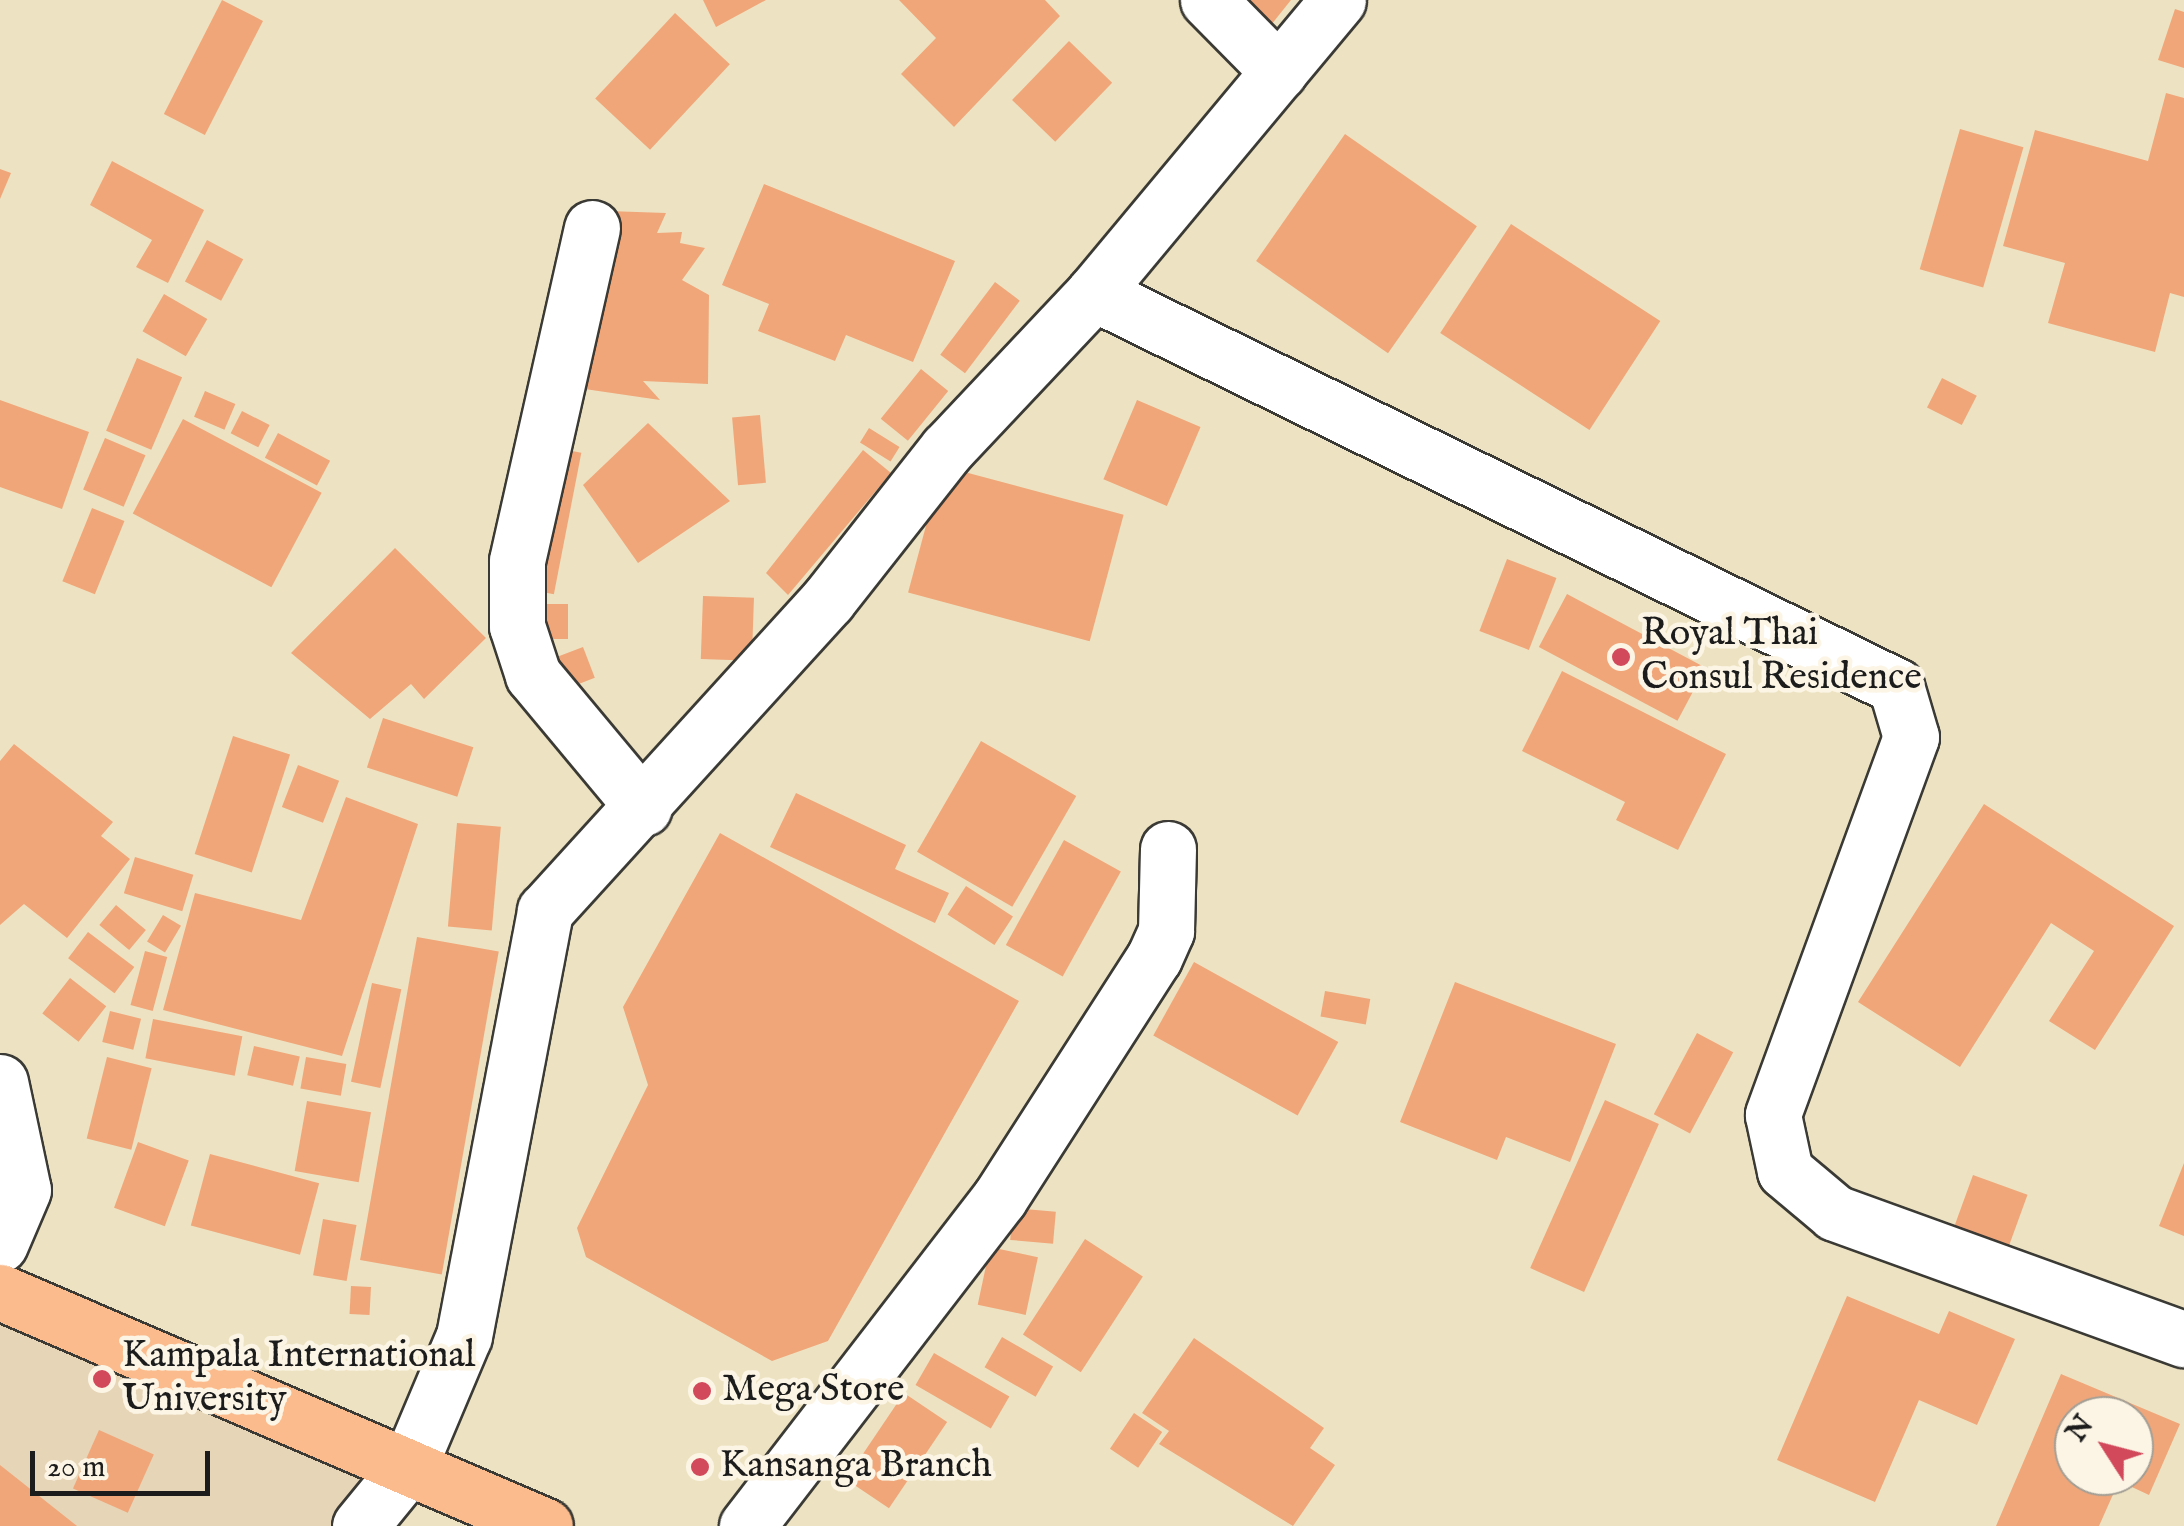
<!DOCTYPE html>
<html>
<head>
<meta charset="utf-8">
<style>
  body { margin:0 }
  #map { position:relative; width:2184px; height:1526px; overflow:hidden; background:#ede3c2; font-family:"IM FELL English",serif }
  div>[style] { position:absolute }
  .built>* { inset:0; background:#e6d5b7 }
  .building>* { inset:0; background:#f0a679; transform-origin:0 0 }
  .roads { filter:drop-shadow(2px 0 #3b3a35) drop-shadow(-2px 0 #3b3a35) drop-shadow(0 2px #3b3a35) drop-shadow(0 -2px #3b3a35) }
  .minor>* { height:55px; margin:-27.5px; padding:0 27.5px; transform-origin:27.5px; border-radius:27.5px; background:#fff }
  .major>* { height:55px; margin:-27.5px; padding:0 27.5px; transform-origin:27.5px; border-radius:27.5px; background:#fbbb8d }
  .dots>* { width:28px; height:28px; translate:-50% -50%; box-sizing:border-box; border:5px solid #fcf5e5; border-radius:50% }
  span { translate:-50% -50%; white-space:nowrap; text-align:center; line-height:1.15; -webkit-text-stroke:9px #fcf5e5; paint-order:stroke }
  .poi-label { font-size:38px; color:#1c1c1c }
  .left { translate:0 -50%; text-align:left }
  .north { position:absolute; left:2054px; top:1396px; width:100px; height:100px; box-sizing:border-box; background:#fcf5e5; border:2px solid #a29e95; border-radius:50%; rotate:306deg; font-size:28px; font-weight:700; line-height:40px; text-align:center; color:#1c1c1c }
  .north::after { content:''; display:block; margin:auto; width:35px; height:45px; background:#d1495b; clip-path:polygon(50% 0,100% 100%,50% 72%,0 100%) }
  .scale { position:absolute; left:30px; top:1451px; width:180px; height:45px; box-sizing:border-box; border:5px solid #1c1c1c; border-top:0; padding-left:12px; font-size:30px; line-height:35px; white-space:nowrap; color:#1c1c1c; -webkit-text-stroke:8px #fcf5e5; paint-order:stroke }
</style>
</head>
<body>
<div id="map">
  <div class="built">
    <i style="clip-path:polygon(0 1292px,409px 1466px,360px 1526px,0 1526px)"></i>
  </div>
  <div class="building">
    <i style="left:222px;top:0;width:46px;height:128px;rotate:27deg"></i>
    <i style="clip-path:polygon(703px 0,766px 0,716px 27px)"></i>
    <i style="clip-path:polygon(899px 0,1045px 0,1060px 16px,954px 127px,901px 74px,936px 38px)"></i>
    <i style="clip-path:polygon(1233px 0,1291px 0,1267px 30px)"></i>
    <i style="clip-path:polygon(2175px 9px,2184px 12px,2184px 68px,2158px 60px)"></i>
    <i style="left:675px;top:13px;width:75px;height:117px;rotate:43deg"></i>
    <i style="left:1069px;top:41px;width:60px;height:82px;rotate:44deg"></i>
    <i style="clip-path:polygon(2166px 93px,2184px 98px,2184px 297px,2170px 293px,2155px 352px,2048px 323px,2065px 263px,2003px 246px,2035px 130px,2148px 161px)"></i>
    <i style="left:1960px;top:129px;width:66px;height:146px;rotate:16deg"></i>
    <i style="left:1345px;top:134px;width:161px;height:155px;rotate:35deg"></i>
    <i style="clip-path:polygon(112px 161px,204px 210px,168px 283px,136px 267px,152px 240px,90px 205px)"></i>
    <i style="clip-path:polygon(0 169px,11px 173px,0 199px)"></i>
    <i style="clip-path:polygon(764px 184px,955px 261px,913px 362px,846px 335px,835px 361px,758px 331px,769px 304px,722px 285px)"></i>
    <i style="clip-path:polygon(608px 211px,666px 213px,657px 233px,682px 232px,680px 243px,705px 248px,682px 280px,709px 295px,708px 384px,643px 381px,660px 400px,571px 387px)"></i>
    <i style="left:1511px;top:224px;width:178px;height:130px;rotate:33deg"></i>
    <i style="left:207px;top:240px;width:41px;height:47px;rotate:28deg"></i>
    <i style="left:995px;top:282px;width:31px;height:91px;rotate:37deg"></i>
    <i style="left:164px;top:294px;width:50px;height:43px;rotate:30deg"></i>
    <i style="left:137px;top:358px;width:49px;height:79px;rotate:23deg"></i>
    <i style="left:921px;top:369px;width:35px;height:64px;rotate:39deg"></i>
    <i style="left:1942px;top:378px;width:39px;height:33px;rotate:27deg"></i>
    <i style="left:205px;top:391px;width:33px;height:28px;rotate:23deg"></i>
    <i style="clip-path:polygon(0 400px,89px 432px,62px 509px,0 487px)"></i>
    <i style="left:1137px;top:400px;width:69px;height:86px;rotate:23deg"></i>
    <i style="left:242px;top:411px;width:31px;height:25px;rotate:27deg"></i>
    <i style="left:760px;top:415px;width:68px;height:28px;rotate:85deg"></i>
    <i style="left:183px;top:419px;width:157px;height:107px;rotate:28deg"></i>
    <i style="clip-path:polygon(648px 423px,730px 501px,638px 563px,583px 485px)"></i>
    <i style="left:869px;top:428px;width:36px;height:17px;rotate:32deg"></i>
    <i style="left:278px;top:433px;width:59px;height:28px;rotate:28deg"></i>
    <i style="left:105px;top:438px;width:44px;height:56px;rotate:23deg"></i>
    <i style="left:546px;top:446px;width:36px;height:144px;rotate:11deg"></i>
    <i style="clip-path:polygon(863px 450px,891px 473px,788px 595px,766px 573px)"></i>
    <i style="left:942px;top:466px;width:188px;height:131px;rotate:15deg"></i>
    <i style="left:92px;top:508px;width:35px;height:79px;rotate:22deg"></i>
    <i style="clip-path:polygon(395px 548px,486px 638px,424px 699px,411px 684px,370px 719px,291px 653px)"></i>
    <i style="left:1507px;top:559px;width:53px;height:77px;rotate:21deg"></i>
    <i style="left:1567px;top:594px;width:157px;height:60px;rotate:28deg"></i>
    <i style="left:703px;top:596px;width:51px;height:63px;rotate:2deg"></i>
    <i style="left:530px;top:604px;width:38px;height:35px"></i>
    <i style="left:583px;top:647px;width:33px;height:38px;rotate:69deg"></i>
    <i style="clip-path:polygon(1562px 671px,1726px 754px,1678px 850px,1616px 820px,1625px 802px,1522px 751px)"></i>
    <i style="left:383px;top:718px;width:95px;height:52px;rotate:18deg"></i>
    <i style="left:233px;top:736px;width:60px;height:124px;rotate:18deg"></i>
    <i style="left:981px;top:741px;width:110px;height:128px;rotate:30deg"></i>
    <i style="clip-path:polygon(14px 744px,113px 822px,101px 836px,130px 859px,67px 938px,24px 904px,0 925px,0 761px)"></i>
    <i style="left:298px;top:765px;width:44px;height:45px;rotate:21deg"></i>
    <i style="clip-path:polygon(796px 793px,906px 845px,895px 869px,949px 893px,935px 923px,770px 847px)"></i>
    <i style="clip-path:polygon(346px 797px,418px 824px,342px 1056px,163px 1010px,195px 893px,301px 920px)"></i>
    <i style="clip-path:polygon(1984px 804px,2174px 926px,2095px 1050px,2049px 1021px,2094px 951px,2051px 923px,1960px 1067px,1858px 1002px)"></i>
    <i style="left:457px;top:823px;width:44px;height:104px;rotate:5deg"></i>
    <i style="clip-path:polygon(720px 833px,1019px 1001px,828px 1341px,772px 1361px,586px 1257px,577px 1228px,648px 1085px,623px 1007px)"></i>
    <i style="left:1064px;top:840px;width:65px;height:120px;rotate:29deg"></i>
    <i style="left:135px;top:857px;width:61px;height:38px;rotate:17deg"></i>
    <i style="left:966px;top:886px;width:56px;height:34px;rotate:33deg"></i>
    <i style="left:116px;top:905px;width:39px;height:26px;rotate:40deg"></i>
    <i style="left:163px;top:915px;width:21px;height:31px;rotate:31deg"></i>
    <i style="left:88px;top:932px;width:58px;height:33px;rotate:37deg"></i>
    <i style="left:417px;top:937px;width:83px;height:328px;rotate:10deg"></i>
    <i style="left:145px;top:951px;width:23px;height:56px;rotate:15deg"></i>
    <i style="left:1194px;top:962px;width:165px;height:84px;rotate:29deg"></i>
    <i style="left:70px;top:978px;width:46px;height:45px;rotate:38deg"></i>
    <i style="clip-path:polygon(1455px 982px,1616px 1044px,1570px 1162px,1506px 1137px,1497px 1160px,1400px 1122px)"></i>
    <i style="left:372px;top:983px;width:30px;height:101px;rotate:12deg"></i>
    <i style="left:1325px;top:991px;width:46px;height:26px;rotate:10deg"></i>
    <i style="left:110px;top:1011px;width:32px;height:32px;rotate:14deg"></i>
    <i style="left:153px;top:1019px;width:91px;height:40px;rotate:11deg"></i>
    <i style="left:1697px;top:1033px;width:41px;height:92px;rotate:28deg"></i>
    <i style="left:254px;top:1046px;width:47px;height:30px;rotate:13deg"></i>
    <i style="left:107px;top:1057px;width:46px;height:84px;rotate:14deg"></i>
    <i style="left:306px;top:1057px;width:41px;height:32px;rotate:10deg"></i>
    <i style="left:1605px;top:1100px;width:59px;height:184px;rotate:24deg"></i>
    <i style="left:307px;top:1101px;width:65px;height:71px;rotate:10deg"></i>
    <i style="left:138px;top:1142px;width:54px;height:70px;rotate:20deg"></i>
    <i style="left:210px;top:1154px;width:113px;height:74px;rotate:15deg"></i>
    <i style="clip-path:polygon(2184px 1163px,2184px 1236px,2159px 1226px)"></i>
    <i style="left:1973px;top:1175px;width:58px;height:64px;rotate:20deg"></i>
    <i style="left:1013px;top:1208px;width:43px;height:32px;rotate:5deg"></i>
    <i style="left:323px;top:1219px;width:34px;height:57px;rotate:10deg"></i>
    <i style="left:1085px;top:1239px;width:69px;height:114px;rotate:33deg"></i>
    <i style="left:990px;top:1247px;width:49px;height:59px;rotate:12deg"></i>
    <i style="left:351px;top:1286px;width:20px;height:28px;rotate:3deg"></i>
    <i style="clip-path:polygon(1847px 1296px,1939px 1334px,1949px 1311px,2015px 1339px,1977px 1425px,1919px 1400px,1875px 1502px,1777px 1460px)"></i>
    <i style="left:1002px;top:1337px;width:59px;height:35px;rotate:30deg"></i>
    <i style="clip-path:polygon(1194px 1338px,1324px 1428px,1310px 1448px,1335px 1465px,1293px 1526px,1159px 1444px,1169px 1431px,1142px 1413px)"></i>
    <i style="left:934px;top:1353px;width:87px;height:37px;rotate:30deg"></i>
    <i style="clip-path:polygon(evenodd,2061px 1374px,2180px 1424px,2149px 1495px,2119px 1481px,2099px 1526px,1996px 1526px,2061px 1374px,2074px 1416px,2134px 1416px,2134px 1476px,2074px 1476px,2074px 1416px)"></i>
    <i style="left:904px;top:1393px;width:52px;height:104px;rotate:34deg"></i>
    <i style="left:1134px;top:1413px;width:34px;height:43px;rotate:34deg"></i>
    <i style="left:99px;top:1430px;width:60px;height:64px;rotate:24deg"></i>
    <i style="clip-path:polygon(0 1465px,77px 1526px,0 1526px)"></i>
  </div>
  <div class="roads">
    <div class="minor">
      <i style="left:1208px;top:0;width:101px;rotate:45.4deg"></i>
      <i style="left:592px;top:228px;width:341px;rotate:102.7deg"></i>
      <i style="left:517px;top:561px;width:65px;rotate:90deg"></i>
      <i style="left:517px;top:626px;width:52px;rotate:71.9deg"></i>
      <i style="left:533px;top:675px;width:173px;rotate:50.2deg"></i>
      <i style="left:1094px;top:293px;width:893px;rotate:26.11deg"></i>
      <i style="left:1896px;top:686px;width:53px;rotate:73.6deg"></i>
      <i style="left:1911px;top:737px;width:402px;rotate:110.1deg"></i>
      <i style="left:1773px;top:1115px;width:57px;rotate:77.9deg"></i>
      <i style="left:1785px;top:1171px;width:65px;rotate:40deg"></i>
      <i style="left:1835px;top:1213px;width:371px;rotate:19.9deg"></i>
      <i style="left:0;top:1082px;width:110px;rotate:78deg"></i>
      <i style="left:23px;top:1190px;width:59px;rotate:113.1deg"></i>
      <i style="left:360px;top:1526px;width:77px;rotate:-50.8deg"></i>
      <i style="left:409px;top:1466px;width:141px;rotate:-67.1deg"></i>
      <i style="left:464px;top:1336px;width:433px;rotate:-79.2deg"></i>
      <i style="left:545px;top:911px;width:420px;rotate:-47.7deg"></i>
      <i style="left:828px;top:600px;width:192px;rotate:-51.8deg"></i>
      <i style="left:947px;top:449px;width:214px;rotate:-46.7deg"></i>
      <i style="left:1094px;top:293px;width:381px;rotate:-50.2deg"></i>
      <i style="left:747px;top:1526px;width:413px;rotate:-52.4deg"></i>
      <i style="left:999px;top:1199px;width:287px;rotate:-57.3deg"></i>
      <i style="left:1154px;top:958px;width:30px;rotate:-66deg"></i>
      <i style="left:1166px;top:931px;width:82px;rotate:-88.6deg"></i>
    </div>
    <div class="major">
      <i style="left:0;top:1292px;width:593px;rotate:23.24deg"></i>
    </div>
  </div>
  <div class="dots">
    <i style="left:1621px;top:657px;background:#d1495b"></i>
    <i style="left:102px;top:1379px;background:#d1495b"></i>
    <i style="left:702px;top:1391px;background:#d1495b"></i>
    <i style="left:700px;top:1467px;background:#d1495b"></i>
  </div>
  <div class="poi-label">
    <span class="left" style="left:1641px;top:657px">Royal Thai<br>Consul Residence</span>
    <span class="left" style="left:122px;top:1379px">Kampala International<br>University</span>
    <span class="left" style="left:722px;top:1391px">Mega Store</span>
    <span class="left" style="left:720px;top:1467px">Kansanga Branch</span>
  </div>
  <div class="north">N</div>
  <div class="scale">20 m</div>
</div>
</body>
</html>
